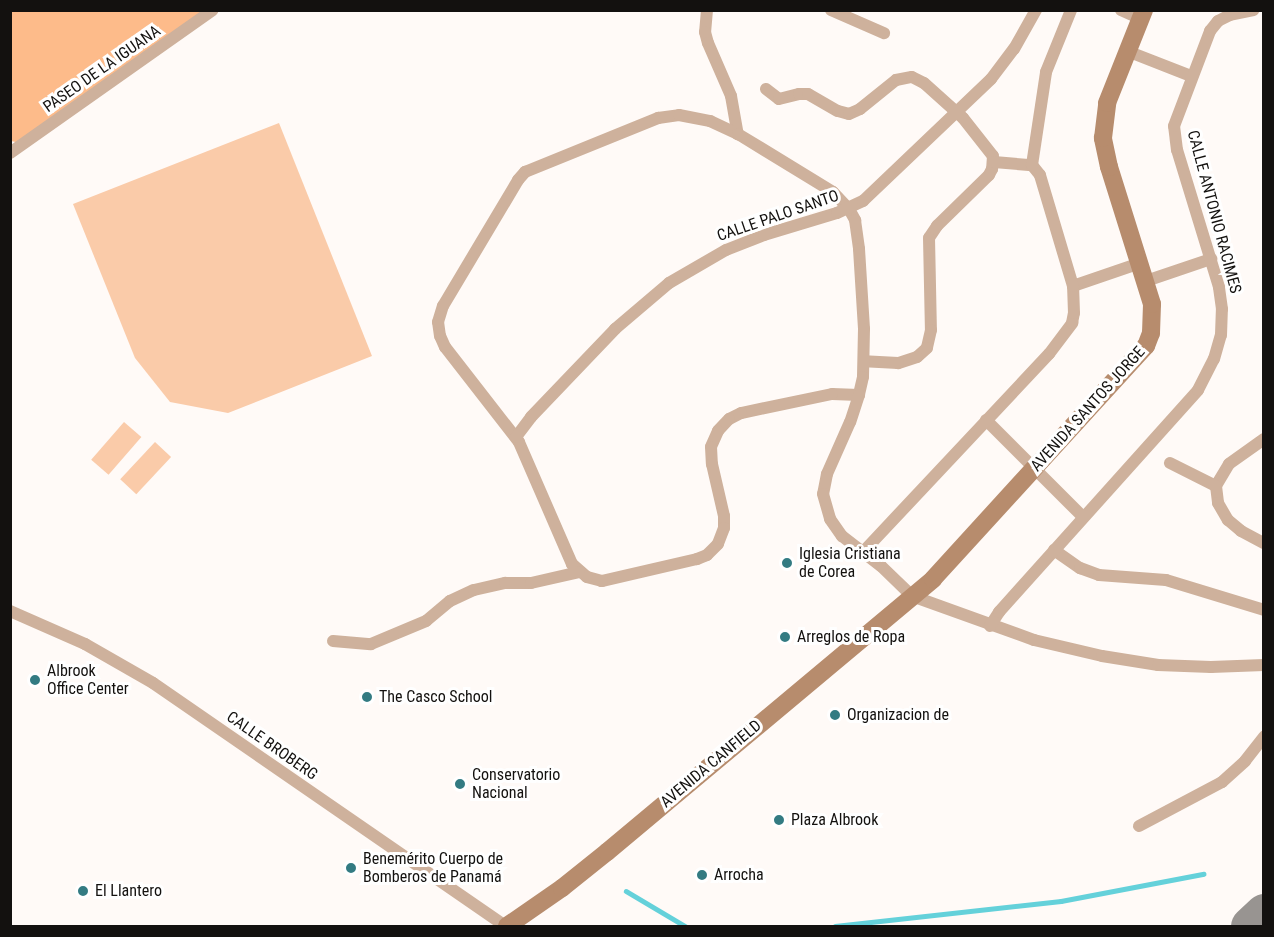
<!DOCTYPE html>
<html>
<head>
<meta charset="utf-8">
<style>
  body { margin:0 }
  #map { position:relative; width:1274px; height:937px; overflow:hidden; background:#fffaf7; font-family:"Roboto Condensed",sans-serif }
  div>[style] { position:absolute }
  .green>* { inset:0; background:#facba9; transform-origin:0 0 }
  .forest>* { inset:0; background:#fdbb8a }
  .stream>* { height:4.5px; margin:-2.25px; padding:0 2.25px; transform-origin:2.25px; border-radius:2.25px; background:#64d1da }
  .taxiway>* { height:39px; margin:-19.5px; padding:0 19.5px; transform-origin:19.5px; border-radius:19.5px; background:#989491 }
  .street>* { height:12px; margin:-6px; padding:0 6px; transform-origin:6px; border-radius:6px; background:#ceb19c }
  .secondary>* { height:18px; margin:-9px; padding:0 9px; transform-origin:9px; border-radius:9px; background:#b78c6d }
  .dots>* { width:16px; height:16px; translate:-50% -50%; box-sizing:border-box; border:3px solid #fff; border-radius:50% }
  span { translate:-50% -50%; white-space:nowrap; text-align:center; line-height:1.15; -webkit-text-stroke:6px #fff; paint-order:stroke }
  .street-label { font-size:16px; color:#13110f }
  .poi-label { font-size:16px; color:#13110f }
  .left { translate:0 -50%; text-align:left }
  .frame { position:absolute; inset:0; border:12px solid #13110f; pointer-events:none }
</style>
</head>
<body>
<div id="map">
  <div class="green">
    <i style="clip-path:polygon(279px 123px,372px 356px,228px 413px,170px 402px,135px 358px,73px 204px)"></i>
    <i style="left:124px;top:422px;width:23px;height:50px;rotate:41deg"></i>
    <i style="left:155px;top:442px;width:22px;height:51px;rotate:43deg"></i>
  </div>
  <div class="forest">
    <i style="clip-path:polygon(10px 11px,207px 11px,20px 143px,11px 141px)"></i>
  </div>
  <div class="stream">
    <i style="left:626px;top:891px;width:69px;rotate:30.7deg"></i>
    <i style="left:835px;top:926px;width:227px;rotate:-6.3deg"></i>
    <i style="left:1061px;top:901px;width:145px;rotate:-10.8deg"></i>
  </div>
  <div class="taxiway">
    <i style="left:1250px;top:926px;width:19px;rotate:-43deg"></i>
  </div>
  <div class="street">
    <i style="left:707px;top:10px;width:22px;rotate:95deg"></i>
    <i style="left:705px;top:32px;width:11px;rotate:75deg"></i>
    <i style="left:708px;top:43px;width:58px;rotate:66.5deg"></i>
    <i style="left:731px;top:96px;width:39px;rotate:80deg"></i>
    <i style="left:831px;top:10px;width:58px;rotate:23.5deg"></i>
    <i style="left:1121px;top:10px;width:22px;rotate:24deg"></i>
    <i style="left:1127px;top:51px;width:69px;rotate:21.3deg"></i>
    <i style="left:766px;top:89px;width:16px;rotate:38deg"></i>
    <i style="left:779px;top:99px;width:21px;rotate:-14deg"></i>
    <i style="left:799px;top:94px;width:9px"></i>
    <i style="left:808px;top:94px;width:34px;rotate:30deg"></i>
    <i style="left:838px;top:111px;width:11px;rotate:15deg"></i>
    <i style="left:849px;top:114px;width:12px;rotate:-24deg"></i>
    <i style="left:860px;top:109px;width:46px;rotate:-38.9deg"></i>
    <i style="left:896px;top:80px;width:16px;rotate:-11deg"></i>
    <i style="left:912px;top:77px;width:13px;rotate:27deg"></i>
    <i style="left:924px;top:83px;width:52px;rotate:41.9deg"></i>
    <i style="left:963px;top:118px;width:48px;rotate:51.7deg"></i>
    <i style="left:993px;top:156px;width:13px;rotate:94deg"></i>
    <i style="left:992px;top:169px;width:7px;rotate:117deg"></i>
    <i style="left:989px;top:175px;width:73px;rotate:135.6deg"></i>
    <i style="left:937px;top:226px;width:14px;rotate:124deg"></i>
    <i style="left:929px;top:238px;width:92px;rotate:88.8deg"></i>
    <i style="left:931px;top:330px;width:18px;rotate:103deg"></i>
    <i style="left:927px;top:348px;width:13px;rotate:138deg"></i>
    <i style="left:917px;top:357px;width:20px;rotate:162deg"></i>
    <i style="left:898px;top:363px;width:33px;rotate:-177deg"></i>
    <i style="left:10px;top:153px;width:248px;rotate:-35.2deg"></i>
    <i style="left:994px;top:162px;width:38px;rotate:5deg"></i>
    <i style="left:1146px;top:281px;width:69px;rotate:-18.7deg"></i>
    <i style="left:1073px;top:286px;width:71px;rotate:-18.9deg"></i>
    <i style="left:859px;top:395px;width:27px;rotate:-178deg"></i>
    <i style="left:832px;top:394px;width:93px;rotate:168.2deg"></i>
    <i style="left:741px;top:413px;width:13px;rotate:153deg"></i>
    <i style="left:729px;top:419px;width:16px;rotate:133deg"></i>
    <i style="left:718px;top:431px;width:17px;rotate:114deg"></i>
    <i style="left:711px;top:447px;width:17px;rotate:87deg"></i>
    <i style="left:712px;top:464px;width:53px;rotate:77deg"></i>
    <i style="left:724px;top:516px;width:12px;rotate:90deg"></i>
    <i style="left:724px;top:528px;width:17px;rotate:111deg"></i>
    <i style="left:718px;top:544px;width:16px;rotate:135deg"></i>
    <i style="left:707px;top:555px;width:11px;rotate:158deg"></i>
    <i style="left:697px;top:559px;width:98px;rotate:167deg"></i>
    <i style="left:602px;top:581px;width:16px;rotate:-165deg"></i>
    <i style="left:587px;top:577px;width:20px;rotate:-139deg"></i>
    <i style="left:572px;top:564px;width:133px;rotate:-113.5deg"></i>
    <i style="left:519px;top:442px;width:120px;rotate:-127.9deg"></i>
    <i style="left:445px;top:347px;width:12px;rotate:-114deg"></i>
    <i style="left:440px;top:336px;width:14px;rotate:-98deg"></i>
    <i style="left:438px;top:322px;width:17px;rotate:-73deg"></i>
    <i style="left:443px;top:306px;width:147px;rotate:-59.2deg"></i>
    <i style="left:518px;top:180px;width:11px;rotate:-49deg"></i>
    <i style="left:525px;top:172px;width:144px;rotate:-22.1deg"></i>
    <i style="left:658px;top:118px;width:21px;rotate:-8deg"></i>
    <i style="left:679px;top:115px;width:32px;rotate:11deg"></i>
    <i style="left:710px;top:121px;width:31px;rotate:25deg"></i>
    <i style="left:738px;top:134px;width:111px;rotate:31.4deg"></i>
    <i style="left:833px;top:192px;width:23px;rotate:47deg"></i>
    <i style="left:849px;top:209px;width:13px;rotate:61deg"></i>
    <i style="left:855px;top:220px;width:29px;rotate:82deg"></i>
    <i style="left:859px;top:249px;width:80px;rotate:86.4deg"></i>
    <i style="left:864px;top:329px;width:48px;rotate:91.2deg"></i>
    <i style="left:863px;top:377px;width:18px;rotate:103deg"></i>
    <i style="left:859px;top:395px;width:28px;rotate:108deg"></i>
    <i style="left:850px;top:422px;width:57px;rotate:113.9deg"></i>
    <i style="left:827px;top:474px;width:20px;rotate:101deg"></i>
    <i style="left:823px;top:494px;width:26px;rotate:74deg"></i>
    <i style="left:830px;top:519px;width:21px;rotate:55deg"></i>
    <i style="left:842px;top:536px;width:49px;rotate:37.6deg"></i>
    <i style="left:881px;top:566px;width:43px;rotate:44.1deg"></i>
    <i style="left:912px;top:596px;width:130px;rotate:19.8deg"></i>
    <i style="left:1034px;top:640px;width:70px;rotate:13.2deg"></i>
    <i style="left:1102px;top:656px;width:57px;rotate:9.1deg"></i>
    <i style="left:1158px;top:665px;width:53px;rotate:2.2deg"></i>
    <i style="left:1211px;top:667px;width:53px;rotate:-2.2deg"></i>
    <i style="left:986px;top:420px;width:137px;rotate:45deg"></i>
    <i style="left:516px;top:437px;width:25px;rotate:-53deg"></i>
    <i style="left:531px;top:417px;width:122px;rotate:-46.3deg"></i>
    <i style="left:615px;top:329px;width:71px;rotate:-40.4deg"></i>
    <i style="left:669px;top:283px;width:66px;rotate:-30.1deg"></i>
    <i style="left:726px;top:250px;width:41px;rotate:-21.5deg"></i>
    <i style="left:764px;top:235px;width:76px;rotate:-16.8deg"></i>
    <i style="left:837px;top:213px;width:29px;rotate:-25deg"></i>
    <i style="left:863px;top:201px;width:177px;rotate:-43.6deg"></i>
    <i style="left:991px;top:79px;width:38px;rotate:-53deg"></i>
    <i style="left:1014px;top:49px;width:45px;rotate:-60.6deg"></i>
    <i style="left:1264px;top:439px;width:43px;rotate:144.5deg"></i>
    <i style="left:1229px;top:464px;width:26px;rotate:121deg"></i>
    <i style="left:1216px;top:486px;width:17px;rotate:83deg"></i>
    <i style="left:1218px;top:503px;width:20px;rotate:60deg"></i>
    <i style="left:1228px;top:520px;width:17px;rotate:40deg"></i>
    <i style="left:1241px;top:531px;width:26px;rotate:28deg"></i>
    <i style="left:1170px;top:463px;width:51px;rotate:26.6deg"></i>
    <i style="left:1054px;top:550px;width:32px;rotate:35deg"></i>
    <i style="left:1080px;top:568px;width:20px;rotate:20deg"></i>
    <i style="left:1099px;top:575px;width:67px;rotate:4.3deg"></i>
    <i style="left:1166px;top:580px;width:102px;rotate:17deg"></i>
    <i style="left:863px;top:552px;width:272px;rotate:-46.8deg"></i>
    <i style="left:1049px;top:354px;width:39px;rotate:-53deg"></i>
    <i style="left:1072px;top:323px;width:10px;rotate:-79deg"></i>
    <i style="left:1074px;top:313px;width:27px;rotate:-92deg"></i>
    <i style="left:1073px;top:286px;width:116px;rotate:-106.6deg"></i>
    <i style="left:1040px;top:175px;width:13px;rotate:-129deg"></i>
    <i style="left:1032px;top:165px;width:94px;rotate:-81.4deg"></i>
    <i style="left:1046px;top:72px;width:67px;rotate:-68deg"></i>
    <i style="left:10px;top:611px;width:82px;rotate:23.7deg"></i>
    <i style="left:85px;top:644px;width:78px;rotate:29.8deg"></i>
    <i style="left:153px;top:683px;width:428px;rotate:34.6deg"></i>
    <i style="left:990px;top:626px;width:17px;rotate:-57deg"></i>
    <i style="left:999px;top:612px;width:298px;rotate:-48.1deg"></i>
    <i style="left:1198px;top:390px;width:35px;rotate:-63deg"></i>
    <i style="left:1214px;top:359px;width:25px;rotate:-74deg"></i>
    <i style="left:1221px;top:335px;width:26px;rotate:-88deg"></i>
    <i style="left:1222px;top:309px;width:22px;rotate:-98deg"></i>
    <i style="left:1219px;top:287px;width:143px;rotate:-107deg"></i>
    <i style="left:1177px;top:150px;width:24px;rotate:-97deg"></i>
    <i style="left:1174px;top:126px;width:102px;rotate:-69.2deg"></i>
    <i style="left:1210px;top:31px;width:13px;rotate:-51deg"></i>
    <i style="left:1218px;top:21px;width:13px;rotate:-27deg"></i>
    <i style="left:1230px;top:15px;width:24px;rotate:-12deg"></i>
    <i style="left:333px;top:641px;width:38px;rotate:5deg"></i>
    <i style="left:371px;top:644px;width:60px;rotate:-22.7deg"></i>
    <i style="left:426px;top:621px;width:31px;rotate:-40deg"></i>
    <i style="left:450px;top:601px;width:26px;rotate:-25deg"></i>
    <i style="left:474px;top:590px;width:32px;rotate:-13deg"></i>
    <i style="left:505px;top:583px;width:26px"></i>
    <i style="left:531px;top:583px;width:49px;rotate:-12.9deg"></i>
    <i style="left:1139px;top:826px;width:94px;rotate:-27.9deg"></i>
    <i style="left:1222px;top:782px;width:31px;rotate:-42deg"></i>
    <i style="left:1245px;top:761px;width:31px;rotate:-52deg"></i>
  </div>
  <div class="secondary">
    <i style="left:507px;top:926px;width:67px;rotate:-34.6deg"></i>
    <i style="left:562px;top:888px;width:58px;rotate:-38.7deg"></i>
    <i style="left:607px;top:852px;width:425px;rotate:-39.9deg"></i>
    <i style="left:933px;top:579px;width:316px;rotate:-47.6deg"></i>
    <i style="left:1146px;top:346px;width:14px;rotate:-69deg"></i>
    <i style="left:1151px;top:333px;width:29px;rotate:-88deg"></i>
    <i style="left:1152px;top:304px;width:144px;rotate:-107.4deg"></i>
    <i style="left:1109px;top:167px;width:30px;rotate:-102deg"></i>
    <i style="left:1103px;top:138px;width:35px;rotate:-83deg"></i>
    <i style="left:1107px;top:103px;width:100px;rotate:-68.3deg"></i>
  </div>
  <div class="dots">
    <i style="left:787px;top:563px;background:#337b82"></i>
    <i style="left:785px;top:637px;background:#337b82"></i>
    <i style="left:35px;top:680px;background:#337b82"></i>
    <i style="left:367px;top:697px;background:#337b82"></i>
    <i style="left:835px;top:715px;background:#337b82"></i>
    <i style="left:460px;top:784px;background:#337b82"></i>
    <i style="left:779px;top:820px;background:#337b82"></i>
    <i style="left:351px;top:868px;background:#337b82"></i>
    <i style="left:702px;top:875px;background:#337b82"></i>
    <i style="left:83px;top:891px;background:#337b82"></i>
  </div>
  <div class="street-label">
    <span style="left:102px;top:69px;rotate:-35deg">PASEO DE LA IGUANA</span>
    <span style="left:1214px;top:212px;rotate:75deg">CALLE ANTONIO RACIMES</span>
    <span style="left:778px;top:216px;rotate:-19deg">CALLE PALO SANTO</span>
    <span style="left:1088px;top:409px;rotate:-48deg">AVENIDA SANTOS JORGE</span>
    <span style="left:272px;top:746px;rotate:35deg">CALLE BROBERG</span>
    <span style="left:711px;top:764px;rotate:-40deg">AVENIDA CANFIELD</span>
  </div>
  <div class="poi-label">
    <span class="left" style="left:799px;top:563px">Iglesia Cristiana<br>de Corea</span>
    <span class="left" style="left:797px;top:637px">Arreglos de Ropa</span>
    <span class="left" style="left:47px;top:680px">Albrook<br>Office Center</span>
    <span class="left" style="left:379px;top:697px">The Casco School</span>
    <span class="left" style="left:847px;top:715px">Organizacion de</span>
    <span class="left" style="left:472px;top:784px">Conservatorio<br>Nacional</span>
    <span class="left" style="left:791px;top:820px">Plaza Albrook</span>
    <span class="left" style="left:363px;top:868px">Benemérito Cuerpo de<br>Bomberos de Panamá</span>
    <span class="left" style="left:714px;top:875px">Arrocha</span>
    <span class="left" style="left:95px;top:891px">El Llantero</span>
  </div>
  <div class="frame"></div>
</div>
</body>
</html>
